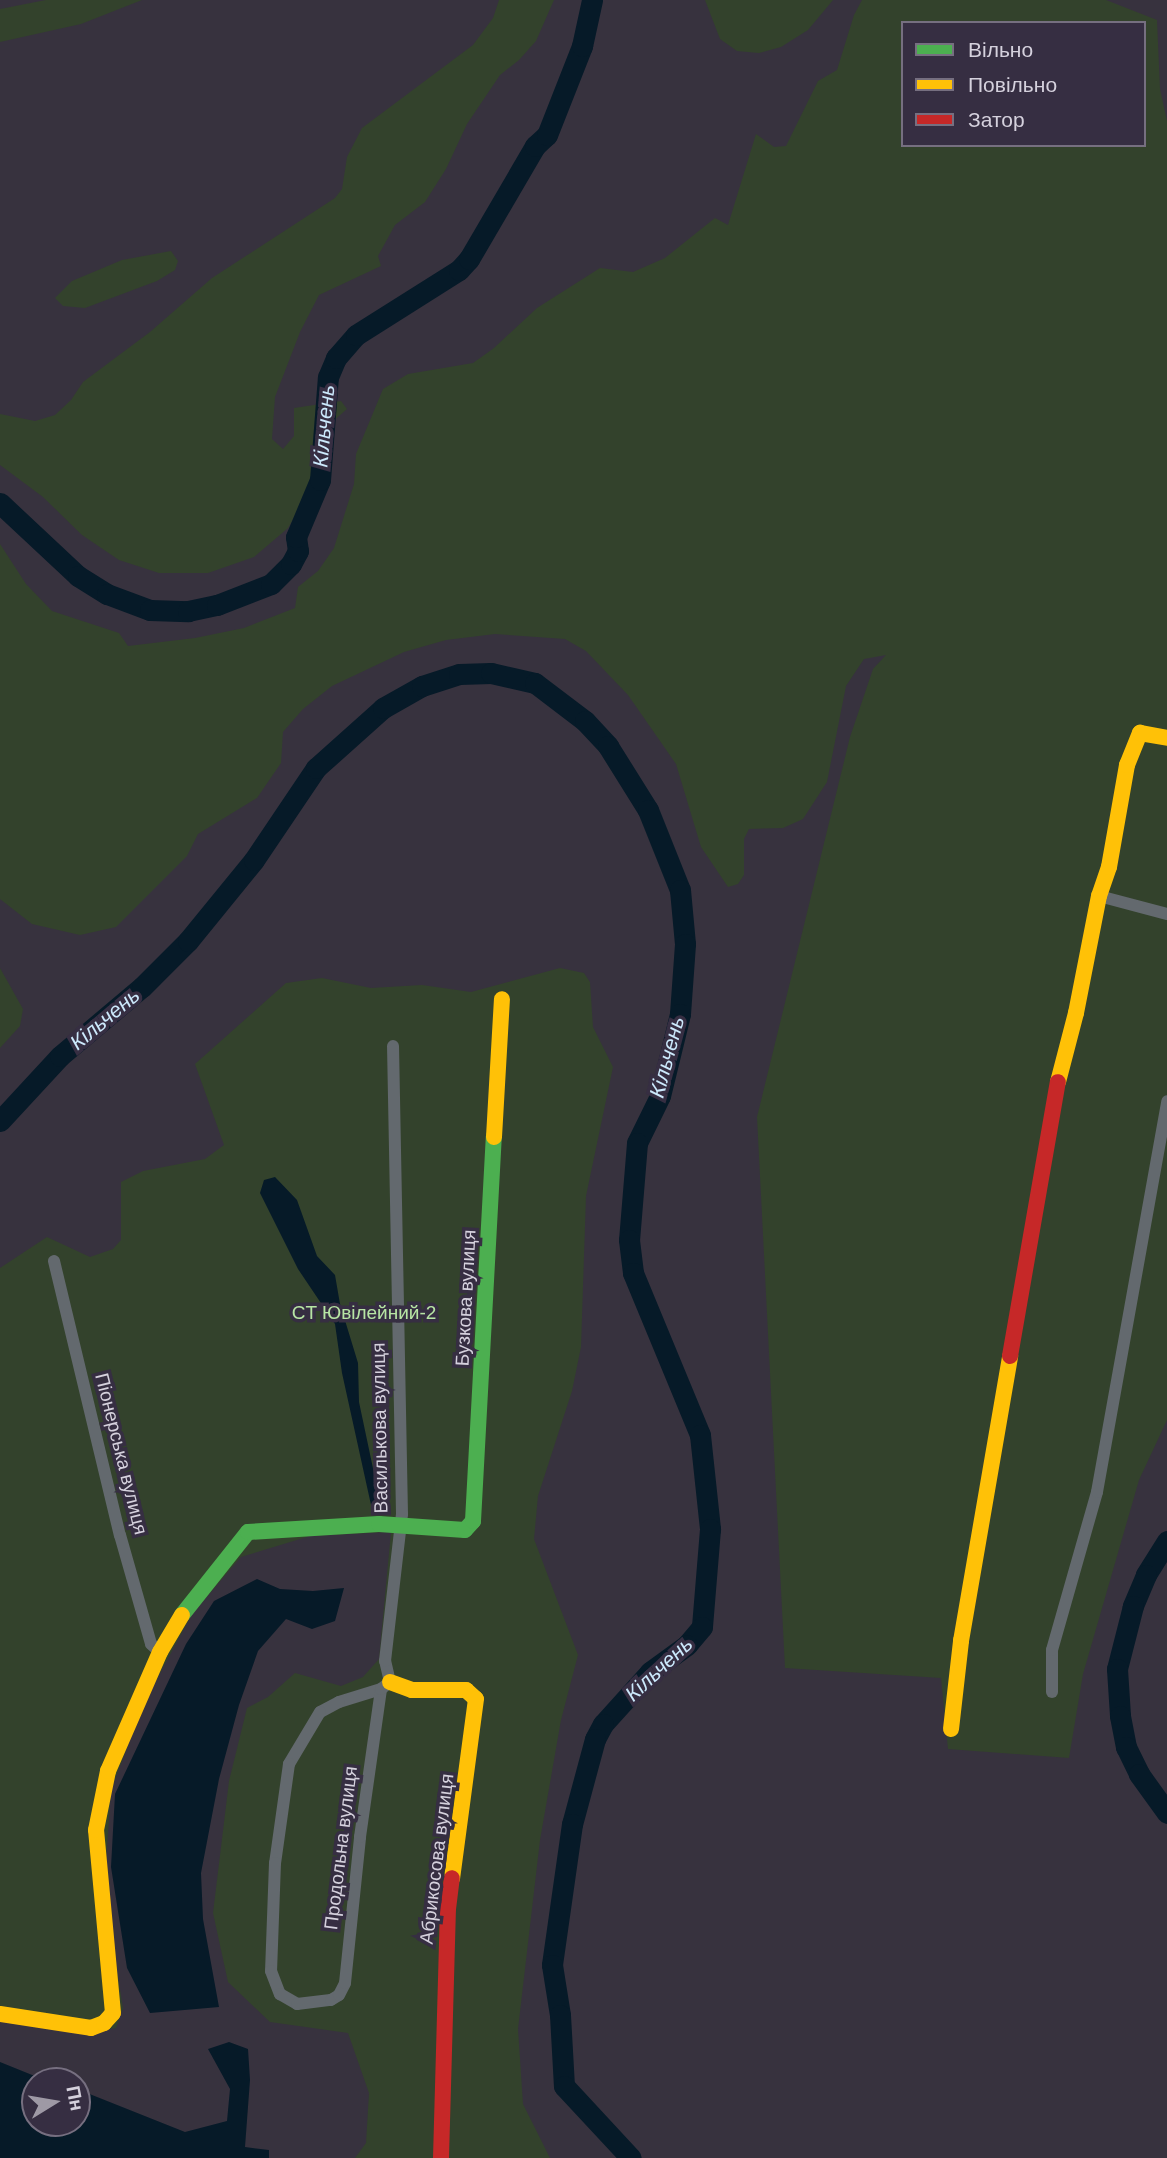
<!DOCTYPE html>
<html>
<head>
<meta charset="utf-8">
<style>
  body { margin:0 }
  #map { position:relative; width:1167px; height:2158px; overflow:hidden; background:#37323e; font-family:Arial,sans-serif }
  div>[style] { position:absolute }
  .green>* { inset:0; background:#33422c }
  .water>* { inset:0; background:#061a28 }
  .stream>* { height:3.5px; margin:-1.75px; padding:0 1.75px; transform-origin:1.75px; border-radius:1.75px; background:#061a28 }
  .river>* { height:21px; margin:-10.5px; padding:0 10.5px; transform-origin:10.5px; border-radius:10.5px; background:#061a28 }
  .street>* { height:12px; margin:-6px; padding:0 6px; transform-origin:6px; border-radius:6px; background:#63696e }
  .fast>* { height:16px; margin:-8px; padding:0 8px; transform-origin:8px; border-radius:8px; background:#4caf50 }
  .slow>* { height:16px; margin:-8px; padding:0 8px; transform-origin:8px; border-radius:8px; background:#ffc107 }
  .jam>* { height:16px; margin:-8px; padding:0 8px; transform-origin:8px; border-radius:8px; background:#c62828 }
  span { translate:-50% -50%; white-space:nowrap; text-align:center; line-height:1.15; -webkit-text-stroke:7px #362e42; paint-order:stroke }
  .street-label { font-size:19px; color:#d5d1dd }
  .park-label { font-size:19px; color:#b7e5a4 }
  .water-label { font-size:21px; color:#cce9fc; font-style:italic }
  .legend { position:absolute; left:901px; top:21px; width:245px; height:126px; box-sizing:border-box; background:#362e42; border:2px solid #766f80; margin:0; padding:9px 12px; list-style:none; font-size:21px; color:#d5d1dd }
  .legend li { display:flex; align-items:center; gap:14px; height:35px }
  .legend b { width:35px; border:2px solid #766f80 }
  .north { position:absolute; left:21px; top:2067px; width:70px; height:70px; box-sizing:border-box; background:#362e42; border:2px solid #766f80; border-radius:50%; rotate:79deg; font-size:19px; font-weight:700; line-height:28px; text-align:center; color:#d5d1dd }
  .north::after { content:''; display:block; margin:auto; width:24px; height:32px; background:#9e99a5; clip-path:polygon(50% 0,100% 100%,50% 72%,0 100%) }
</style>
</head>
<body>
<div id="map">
  <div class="green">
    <i style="clip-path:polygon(46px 0,142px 0,81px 24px,0 42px,0 9px)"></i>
    <i style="clip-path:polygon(499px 0,554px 0,536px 41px,519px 60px,500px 75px,467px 124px,446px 169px,425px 202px,395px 225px,378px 256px,381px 266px,319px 295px,300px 332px,275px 397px,272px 439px,283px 449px,294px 436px,294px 408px,341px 401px,347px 409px,317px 435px,317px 462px,309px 492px,288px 528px,254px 557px,208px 573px,159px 573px,119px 560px,82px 535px,43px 497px,0 465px,0 414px,35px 421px,55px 415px,71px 400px,83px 382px,150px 332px,212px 278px,335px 198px,342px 189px,347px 157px,362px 128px,473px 45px,493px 18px)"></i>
    <i style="clip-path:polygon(705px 0,833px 0,808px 30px,781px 47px,759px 53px,737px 51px,720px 39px)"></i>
    <i style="clip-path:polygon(evenodd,862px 0,1106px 0,1157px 20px,1160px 89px,1167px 121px,1167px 1420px,1139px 1480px,1083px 1674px,1069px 1758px,948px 1749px,941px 1678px,785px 1668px,757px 1117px,850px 737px,873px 669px,886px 655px,864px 659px,846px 686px,827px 782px,803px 819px,783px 828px,749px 829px,744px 839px,744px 875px,738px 884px,728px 887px,701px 847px,676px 764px,628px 695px,586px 651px,565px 639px,495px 634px,446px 640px,404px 652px,332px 686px,303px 709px,283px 732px,281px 763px,257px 798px,198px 834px,187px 856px,116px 927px,80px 935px,32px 924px,0 899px,0 544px,26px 584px,52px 611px,119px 633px,128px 646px,195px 638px,244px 628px,295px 608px,298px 587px,318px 571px,334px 548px,354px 484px,356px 454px,383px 389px,408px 374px,473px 363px,494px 348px,537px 308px,600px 268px,633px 272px,665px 258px,715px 218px,728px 225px,756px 134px,774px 147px,786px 146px,818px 81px,837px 70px,854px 15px,862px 0,903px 23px,1144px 23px,1144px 145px,903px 145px,903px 23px)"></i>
    <i style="clip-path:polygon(171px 251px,178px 261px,175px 270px,157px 281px,85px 308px,63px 306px,55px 298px,72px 281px,122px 260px)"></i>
    <i style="clip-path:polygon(0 968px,23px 1009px,20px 1026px,0 1048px)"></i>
    <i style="clip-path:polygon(560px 968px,584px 973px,590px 982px,593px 1027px,613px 1067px,586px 1196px,581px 1347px,572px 1391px,538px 1496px,534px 1539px,578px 1655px,561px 1720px,540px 1840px,518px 2029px,523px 2104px,550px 2158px,355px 2158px,366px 2143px,369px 2093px,348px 2033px,270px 2022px,228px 1982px,213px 1913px,229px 1781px,247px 1708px,268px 1697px,295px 1673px,341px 1686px,363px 1677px,379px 1659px,391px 1532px,310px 1536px,241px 1557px,192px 1614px,144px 1703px,111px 1790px,104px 1890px,123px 2008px,116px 2028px,94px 2032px,0 2018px,0 1268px,47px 1237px,90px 1257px,113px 1249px,121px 1240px,121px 1182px,143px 1171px,205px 1159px,224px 1145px,195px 1064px,286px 983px,322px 978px,371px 988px,422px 985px,471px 992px)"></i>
  </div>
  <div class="water">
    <i style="clip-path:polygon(275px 1177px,297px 1200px,317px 1256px,335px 1275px,340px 1304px,358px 1363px,359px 1402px,382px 1511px,373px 1514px,342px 1373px,335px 1324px,298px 1269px,260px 1193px,264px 1180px)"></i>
    <i style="clip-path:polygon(257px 1579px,280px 1589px,313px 1591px,344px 1588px,335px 1621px,312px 1629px,286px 1619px,258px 1651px,239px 1705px,219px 1779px,201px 1873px,203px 1919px,219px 2007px,150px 2013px,127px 1968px,111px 1867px,115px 1794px,186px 1644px,214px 1601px)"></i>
    <i style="clip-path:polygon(229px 2042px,248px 2049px,250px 2080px,245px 2147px,269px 2150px,269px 2158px,0 2158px,0 2062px,47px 2081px,35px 2081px,35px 2123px,77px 2123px,77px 2089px,185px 2132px,227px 2121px,230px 2089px,208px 2049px)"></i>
  </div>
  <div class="stream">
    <i style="left:620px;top:2158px;width:7px;rotate:-74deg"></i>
  </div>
  <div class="river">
    <i style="left:0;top:503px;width:107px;rotate:43.1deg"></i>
    <i style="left:78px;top:576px;width:34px;rotate:32deg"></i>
    <i style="left:107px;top:594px;width:46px;rotate:20.4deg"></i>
    <i style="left:150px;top:610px;width:38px;rotate:2deg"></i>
    <i style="left:188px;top:611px;width:30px;rotate:-12deg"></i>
    <i style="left:217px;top:605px;width:58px;rotate:-21.3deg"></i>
    <i style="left:271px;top:584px;width:28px;rotate:-45deg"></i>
    <i style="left:291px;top:564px;width:15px;rotate:-62deg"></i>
    <i style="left:298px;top:551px;width:14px;rotate:-98deg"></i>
    <i style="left:296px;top:537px;width:62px;rotate:-67.2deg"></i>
    <i style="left:320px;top:480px;width:103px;rotate:-85.6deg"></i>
    <i style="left:328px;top:377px;width:21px;rotate:-67deg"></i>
    <i style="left:336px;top:358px;width:30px;rotate:-49deg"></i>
    <i style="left:356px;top:335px;width:122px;rotate:-32.3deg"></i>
    <i style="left:459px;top:270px;width:15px;rotate:-48deg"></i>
    <i style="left:469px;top:259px;width:131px;rotate:-59.7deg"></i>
    <i style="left:535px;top:146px;width:16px;rotate:-43deg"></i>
    <i style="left:547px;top:135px;width:96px;rotate:-68.5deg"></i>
    <i style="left:582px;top:46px;width:47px;rotate:-77.7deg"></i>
    <i style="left:0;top:1121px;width:88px;rotate:-47.3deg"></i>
    <i style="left:60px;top:1056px;width:107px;rotate:-40.1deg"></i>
    <i style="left:142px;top:987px;width:65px;rotate:-45deg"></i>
    <i style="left:188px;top:941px;width:104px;rotate:-50.8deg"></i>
    <i style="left:254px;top:860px;width:111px;rotate:-56deg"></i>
    <i style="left:316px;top:768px;width:90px;rotate:-41.8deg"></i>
    <i style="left:383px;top:708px;width:45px;rotate:-29.4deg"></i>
    <i style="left:422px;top:686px;width:39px;rotate:-18deg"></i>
    <i style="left:459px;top:674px;width:32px;rotate:-2deg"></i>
    <i style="left:491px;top:673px;width:45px;rotate:12.8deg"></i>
    <i style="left:535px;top:683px;width:63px;rotate:37.2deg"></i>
    <i style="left:585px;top:721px;width:34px;rotate:47deg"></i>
    <i style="left:608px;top:746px;width:75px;rotate:58deg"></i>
    <i style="left:648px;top:810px;width:86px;rotate:68.2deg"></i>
    <i style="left:680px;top:890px;width:54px;rotate:84.7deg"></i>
    <i style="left:685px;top:944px;width:70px;rotate:94.1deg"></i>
    <i style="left:680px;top:1014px;width:84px;rotate:103.7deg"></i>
    <i style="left:660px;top:1096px;width:52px;rotate:116.1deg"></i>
    <i style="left:637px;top:1143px;width:97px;rotate:94.7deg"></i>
    <i style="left:629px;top:1240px;width:33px;rotate:83deg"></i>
    <i style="left:633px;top:1273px;width:175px;rotate:67.5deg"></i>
    <i style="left:700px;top:1435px;width:95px;rotate:83.9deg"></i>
    <i style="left:710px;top:1529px;width:98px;rotate:94.7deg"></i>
    <i style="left:702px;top:1627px;width:23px;rotate:130deg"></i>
    <i style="left:687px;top:1645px;width:46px;rotate:143.9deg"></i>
    <i style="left:650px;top:1672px;width:70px;rotate:132.1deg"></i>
    <i style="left:603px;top:1724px;width:17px;rotate:118deg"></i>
    <i style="left:595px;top:1739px;width:88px;rotate:105.1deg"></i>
    <i style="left:572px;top:1824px;width:142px;rotate:98.1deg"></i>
    <i style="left:552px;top:1965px;width:51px;rotate:80.9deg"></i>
    <i style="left:560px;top:2015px;width:71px;rotate:86.8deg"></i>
    <i style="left:564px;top:2086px;width:98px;rotate:47.1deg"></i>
    <i style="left:1167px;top:1541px;width:40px;rotate:122deg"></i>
    <i style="left:1146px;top:1575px;width:34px;rotate:113deg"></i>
    <i style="left:1133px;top:1606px;width:65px;rotate:104.3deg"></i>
    <i style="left:1117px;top:1669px;width:47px;rotate:86.3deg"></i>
    <i style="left:1120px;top:1716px;width:32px;rotate:79deg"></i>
    <i style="left:1126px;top:1747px;width:30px;rotate:64deg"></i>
    <i style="left:1139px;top:1774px;width:48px;rotate:54.3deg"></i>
  </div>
  <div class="street">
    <i style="left:1099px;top:896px;width:70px;rotate:14.8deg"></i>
    <i style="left:54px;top:1261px;width:282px;rotate:76.5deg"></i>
    <i style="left:120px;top:1535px;width:113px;rotate:74.1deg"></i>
    <i style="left:151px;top:1644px;width:12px;rotate:42deg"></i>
    <i style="left:381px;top:1689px;width:44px;rotate:162.8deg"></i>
    <i style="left:339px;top:1702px;width:21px;rotate:152deg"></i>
    <i style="left:320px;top:1712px;width:61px;rotate:120.8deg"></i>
    <i style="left:289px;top:1764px;width:100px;rotate:98deg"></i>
    <i style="left:275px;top:1863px;width:108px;rotate:92.1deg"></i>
    <i style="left:271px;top:1971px;width:25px;rotate:69deg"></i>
    <i style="left:280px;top:1994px;width:20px;rotate:30deg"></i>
    <i style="left:297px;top:2004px;width:34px;rotate:-7deg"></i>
    <i style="left:331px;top:2000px;width:9px;rotate:-32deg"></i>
    <i style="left:339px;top:1995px;width:13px;rotate:-63deg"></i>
    <i style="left:345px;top:1983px;width:147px;rotate:-84.1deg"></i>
    <i style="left:360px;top:1837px;width:149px;rotate:-81.9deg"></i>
    <i style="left:381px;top:1689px;width:11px;rotate:-38deg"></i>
    <i style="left:390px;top:1682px;width:22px;rotate:-103deg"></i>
    <i style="left:385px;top:1661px;width:148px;rotate:-83.4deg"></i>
    <i style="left:402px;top:1514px;width:468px;rotate:-91.1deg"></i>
    <i style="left:1052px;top:1692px;width:42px;rotate:-90deg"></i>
    <i style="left:1052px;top:1650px;width:164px;rotate:-74.1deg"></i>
    <i style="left:1097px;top:1492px;width:397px;rotate:-79.8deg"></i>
  </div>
  <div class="fast">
    <i style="left:182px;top:1615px;width:106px;rotate:-51.5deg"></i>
    <i style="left:248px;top:1532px;width:131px;rotate:-3.5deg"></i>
    <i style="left:379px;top:1524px;width:86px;rotate:4deg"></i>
    <i style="left:465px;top:1530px;width:12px;rotate:-48deg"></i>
    <i style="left:473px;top:1521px;width:385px;rotate:-86.9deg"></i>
  </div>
  <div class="slow">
    <i style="left:1058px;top:1082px;width:71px;rotate:-75.4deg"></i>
    <i style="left:1076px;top:1013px;width:119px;rotate:-78.9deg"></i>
    <i style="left:1099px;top:896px;width:31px;rotate:-71deg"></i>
    <i style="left:1109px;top:867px;width:104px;rotate:-80deg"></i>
    <i style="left:1127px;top:765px;width:35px;rotate:-68deg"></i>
    <i style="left:1140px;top:733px;width:27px;rotate:10deg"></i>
    <i style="left:494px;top:1137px;width:138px;rotate:-86.7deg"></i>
    <i style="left:390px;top:1682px;width:23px;rotate:20deg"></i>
    <i style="left:412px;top:1690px;width:54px"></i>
    <i style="left:466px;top:1690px;width:13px;rotate:42deg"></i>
    <i style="left:476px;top:1699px;width:181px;rotate:97.6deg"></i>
    <i style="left:951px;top:1729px;width:89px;rotate:-83.5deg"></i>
    <i style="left:961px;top:1641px;width:289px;rotate:-80.2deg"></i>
    <i style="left:0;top:2014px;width:92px;rotate:8.7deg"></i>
    <i style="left:91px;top:2028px;width:14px;rotate:-21deg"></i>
    <i style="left:104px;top:2023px;width:13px;rotate:-48deg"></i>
    <i style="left:113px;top:2013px;width:184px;rotate:-95.3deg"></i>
    <i style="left:96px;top:1830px;width:60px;rotate:-78.5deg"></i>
    <i style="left:108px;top:1771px;width:130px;rotate:-66.4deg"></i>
    <i style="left:160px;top:1652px;width:43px;rotate:-59.3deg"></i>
  </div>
  <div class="jam">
    <i style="left:1010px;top:1356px;width:278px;rotate:-80.1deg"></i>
    <i style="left:441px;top:2158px;width:249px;rotate:-88.4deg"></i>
    <i style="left:448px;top:1909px;width:31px;rotate:-83deg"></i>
  </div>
  <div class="street-label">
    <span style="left:466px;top:1298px;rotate:-87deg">Бузкова вулиця</span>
    <span style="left:380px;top:1428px;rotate:-91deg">Василькова вулиця</span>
    <span style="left:121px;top:1454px;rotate:76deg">Піонерська вулиця</span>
    <span style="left:341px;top:1848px;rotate:-83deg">Продольна вулиця</span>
    <span style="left:437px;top:1859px;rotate:-83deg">Абрикосова вулиця</span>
  </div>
  <div class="park-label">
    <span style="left:364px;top:1313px">СT Ювілейний-2</span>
  </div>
  <div class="water-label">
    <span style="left:324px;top:426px;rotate:-85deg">Кільчень</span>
    <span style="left:105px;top:1019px;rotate:-40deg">Кільчень</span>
    <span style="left:667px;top:1057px;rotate:-75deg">Кільчень</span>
    <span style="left:659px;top:1669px;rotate:-43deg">Кільчень</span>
  </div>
  <ul class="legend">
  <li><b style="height:9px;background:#4caf50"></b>Вільно</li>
  <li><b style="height:9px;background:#ffc107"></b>Повільно</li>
  <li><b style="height:9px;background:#c62828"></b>Затор</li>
  </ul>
  <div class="north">Пн</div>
</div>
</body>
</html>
